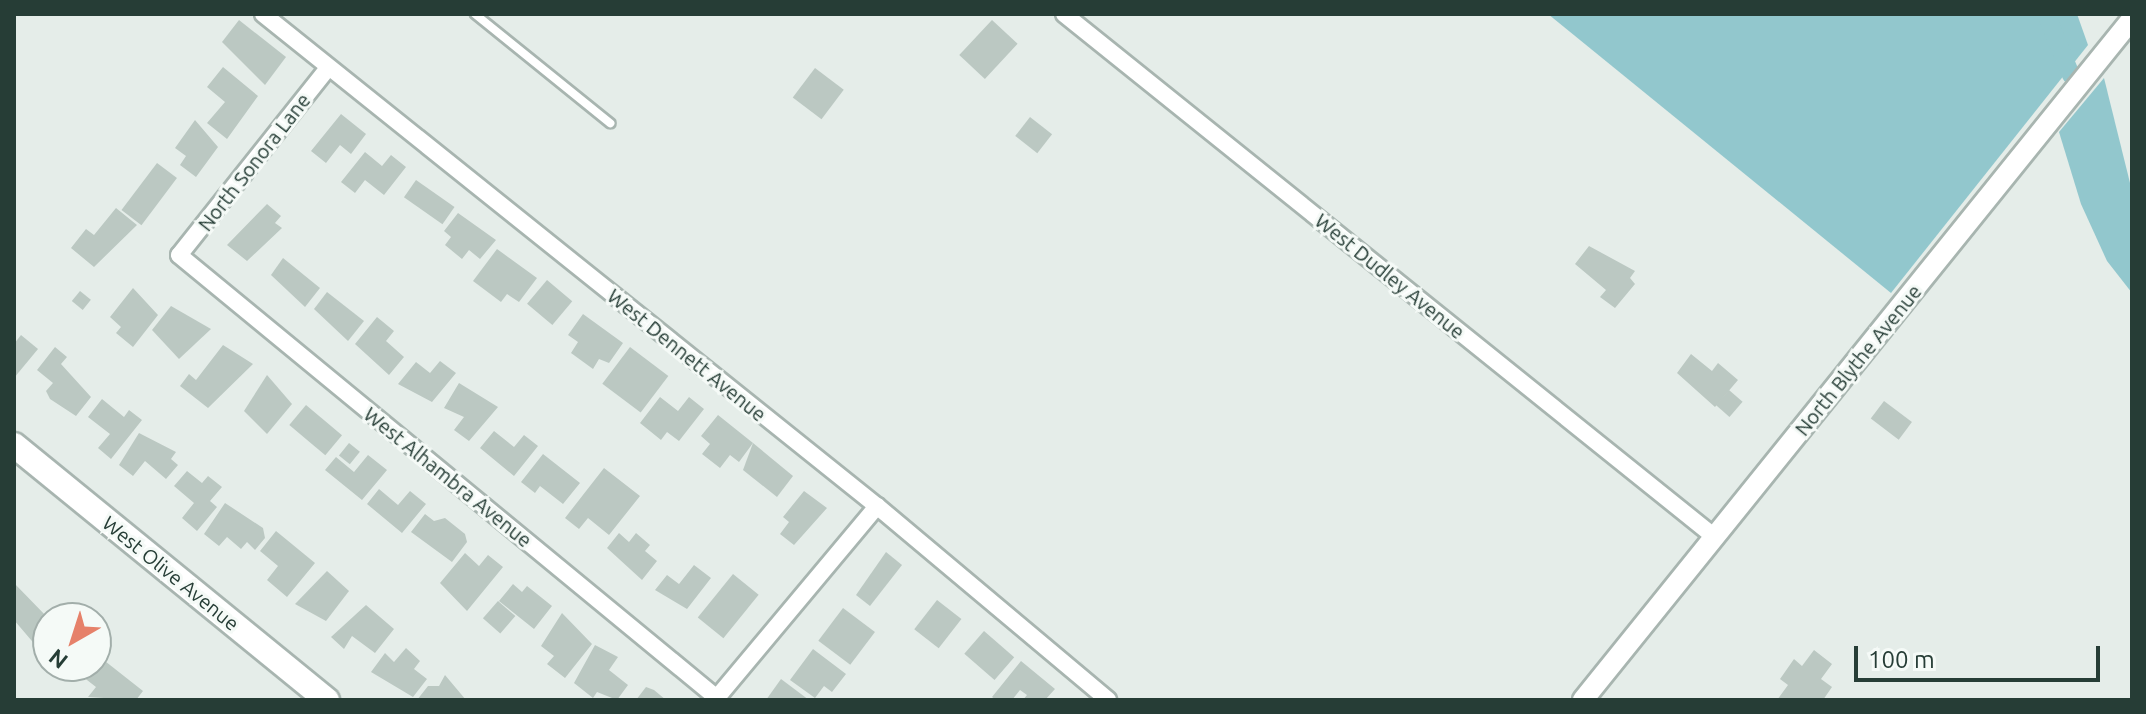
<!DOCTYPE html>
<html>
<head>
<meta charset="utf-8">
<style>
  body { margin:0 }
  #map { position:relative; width:2146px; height:714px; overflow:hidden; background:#e5ede9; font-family:Ubuntu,sans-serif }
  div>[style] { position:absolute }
  .water>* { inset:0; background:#92c7cd }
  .canal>* { height:18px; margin:-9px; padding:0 9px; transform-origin:9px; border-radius:9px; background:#92c7cd }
  .building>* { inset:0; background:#bbc8c2; transform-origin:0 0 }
  .roads { filter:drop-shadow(2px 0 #a8b5b0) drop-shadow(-2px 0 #a8b5b0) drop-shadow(0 2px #a8b5b0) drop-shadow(0 -2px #a8b5b0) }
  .service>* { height:8px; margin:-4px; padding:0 4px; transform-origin:4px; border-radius:4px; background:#fff }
  .minor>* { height:16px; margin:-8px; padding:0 8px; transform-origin:8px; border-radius:8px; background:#fff }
  .tertiary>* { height:20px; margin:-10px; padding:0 10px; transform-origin:10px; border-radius:10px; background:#fff }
  .secondary>* { height:24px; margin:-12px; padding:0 12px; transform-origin:12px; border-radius:12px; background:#fff }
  span { translate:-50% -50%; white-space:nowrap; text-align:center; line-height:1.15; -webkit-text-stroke:6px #f5faf7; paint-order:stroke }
  .street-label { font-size:20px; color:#263d36 }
  .frame { position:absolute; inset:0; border:16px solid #263d36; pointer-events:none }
  .north { position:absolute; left:32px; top:602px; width:80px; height:80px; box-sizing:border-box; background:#f5faf7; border:2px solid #a2aeaa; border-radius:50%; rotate:219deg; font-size:22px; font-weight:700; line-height:32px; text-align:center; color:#263d36 }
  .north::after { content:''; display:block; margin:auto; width:28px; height:36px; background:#e6816a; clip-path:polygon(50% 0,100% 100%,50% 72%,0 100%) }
  .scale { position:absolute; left:1854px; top:646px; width:246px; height:36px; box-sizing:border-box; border:4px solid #263d36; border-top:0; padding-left:10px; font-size:24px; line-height:28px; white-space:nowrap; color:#263d36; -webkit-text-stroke:6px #f5faf7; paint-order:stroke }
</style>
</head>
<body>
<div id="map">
  <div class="water">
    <i style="clip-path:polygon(1548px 14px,2077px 14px,2088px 45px,1891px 293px)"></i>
    <i style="clip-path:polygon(2104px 78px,2132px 191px,2132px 293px,2107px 261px,2081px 204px,2059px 132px)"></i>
  </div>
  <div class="canal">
    <i style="left:2046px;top:14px;width:66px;rotate:67.7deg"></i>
  </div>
  <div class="building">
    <i style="clip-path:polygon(239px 20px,286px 57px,265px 85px,222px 42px)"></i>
    <i style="left:992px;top:20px;width:35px;height:48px;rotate:43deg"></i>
    <i style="clip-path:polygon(223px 67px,258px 96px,227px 139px,207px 123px,225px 102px,207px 87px)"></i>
    <i style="left:815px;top:68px;width:36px;height:37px;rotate:37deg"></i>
    <i style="clip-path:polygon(341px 114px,366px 134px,351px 154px,340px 145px,326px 163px,311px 151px)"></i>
    <i style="left:1030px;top:117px;width:28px;height:24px;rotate:38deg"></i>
    <i style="clip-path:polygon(195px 120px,218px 147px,196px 177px,180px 165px,186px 156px,175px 148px)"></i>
    <i style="clip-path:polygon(365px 152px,382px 166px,391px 155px,406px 167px,384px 195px,365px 180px,355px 193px,341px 182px)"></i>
    <i style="left:157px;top:163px;width:25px;height:59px;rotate:37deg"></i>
    <i style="left:416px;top:180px;width:47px;height:21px;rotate:35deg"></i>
    <i style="clip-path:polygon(267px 204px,281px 216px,275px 223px,282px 228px,247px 261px,227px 245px)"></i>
    <i style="clip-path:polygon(116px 208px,137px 225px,94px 267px,71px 248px,86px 229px,94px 235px)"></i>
    <i style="clip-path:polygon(458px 213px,496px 240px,480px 259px,469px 250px,462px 259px,445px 245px,451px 237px,444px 231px)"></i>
    <i style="clip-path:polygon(1589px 246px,1635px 271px,1630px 278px,1635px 284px,1615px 308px,1600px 297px,1606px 290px,1575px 264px)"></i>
    <i style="clip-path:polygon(497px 249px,537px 278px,519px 302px,507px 294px,501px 302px,473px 281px)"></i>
    <i style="clip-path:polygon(283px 258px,320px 288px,305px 307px,271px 275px)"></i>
    <i style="left:547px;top:280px;width:33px;height:31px;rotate:40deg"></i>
    <i style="clip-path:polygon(133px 288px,158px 315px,133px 347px,116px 333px,121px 327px,110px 317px)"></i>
    <i style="left:80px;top:291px;width:14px;height:13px;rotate:39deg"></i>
    <i style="clip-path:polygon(327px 292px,364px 321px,348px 341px,314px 309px)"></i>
    <i style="clip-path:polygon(171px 306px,211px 329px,179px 359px,152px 330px)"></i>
    <i style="clip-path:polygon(583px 314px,623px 343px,609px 363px,599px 359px,593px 369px,571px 353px,578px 342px,568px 335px)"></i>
    <i style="clip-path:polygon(377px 317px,394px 331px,386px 341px,404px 357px,389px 375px,355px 344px)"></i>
    <i style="clip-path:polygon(21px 335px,38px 349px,14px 378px,14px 344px)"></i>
    <i style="clip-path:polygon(223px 345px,253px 364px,208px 408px,180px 386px,189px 374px,196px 380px)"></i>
    <i style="clip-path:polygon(55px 347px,67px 357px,61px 364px,91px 397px,76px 416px,50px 399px,46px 391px,53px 383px,37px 370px)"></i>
    <i style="left:630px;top:347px;width:48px;height:46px;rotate:37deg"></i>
    <i style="clip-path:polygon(1691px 354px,1712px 371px,1718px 363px,1738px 380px,1715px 407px,1677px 373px)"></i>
    <i style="clip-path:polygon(440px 361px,456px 373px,432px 402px,398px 384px,416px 362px,430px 373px)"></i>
    <i style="clip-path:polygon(267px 375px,292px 404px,267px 434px,244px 411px)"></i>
    <i style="clip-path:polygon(459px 383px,498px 407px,469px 441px,454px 430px,464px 417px,444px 408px)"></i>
    <i style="left:1729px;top:390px;width:18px;height:20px;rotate:41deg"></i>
    <i style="clip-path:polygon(660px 397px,678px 411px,689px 397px,704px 409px,679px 441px,667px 432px,661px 440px,640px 423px)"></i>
    <i style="clip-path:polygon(102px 399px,124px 417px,129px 410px,142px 420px,111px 459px,98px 448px,110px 434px,88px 417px)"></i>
    <i style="left:1884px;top:401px;width:35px;height:22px;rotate:37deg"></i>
    <i style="left:306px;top:405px;width:47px;height:26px;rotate:40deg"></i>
    <i style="clip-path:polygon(718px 415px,753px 443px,739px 462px,730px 455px,720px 468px,702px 454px,710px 444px,701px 436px)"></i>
    <i style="clip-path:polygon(494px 431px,514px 447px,524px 435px,538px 446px,514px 476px,480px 448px)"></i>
    <i style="clip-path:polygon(139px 433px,176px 452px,171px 459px,178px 465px,166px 479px,145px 461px,133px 476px,119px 465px)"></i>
    <i style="left:349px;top:443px;width:14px;height:16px;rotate:39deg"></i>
    <i style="clip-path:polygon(753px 443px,793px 476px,777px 497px,743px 470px)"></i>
    <i style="clip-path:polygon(543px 454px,580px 483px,563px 504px,540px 486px,535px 493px,521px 482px)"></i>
    <i style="clip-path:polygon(368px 455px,387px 470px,362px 500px,325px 470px,336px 457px,354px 472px)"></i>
    <i style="clip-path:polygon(604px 468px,640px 496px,609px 535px,588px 518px,579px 529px,565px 518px)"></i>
    <i style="clip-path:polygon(187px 471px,202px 483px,208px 476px,222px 487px,210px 501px,217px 507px,197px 531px,182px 518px,194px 503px,174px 486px)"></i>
    <i style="clip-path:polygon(379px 489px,398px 505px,410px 491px,426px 504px,402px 533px,367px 504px)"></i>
    <i style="clip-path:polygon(804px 491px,827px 508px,794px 545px,780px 534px,789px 522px,783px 517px)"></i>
    <i style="clip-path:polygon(225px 503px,263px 528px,265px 538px,255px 550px,247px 542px,241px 549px,227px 537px,219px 546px,204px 534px)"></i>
    <i style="clip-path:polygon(425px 514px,434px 521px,445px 518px,465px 534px,467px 542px,452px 562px,411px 532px)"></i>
    <i style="clip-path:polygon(276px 531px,315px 563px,287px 597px,267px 580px,278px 566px,260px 551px)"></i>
    <i style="clip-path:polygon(619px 533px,629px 542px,636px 533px,650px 545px,645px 551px,657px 561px,642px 580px,607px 548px)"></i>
    <i style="clip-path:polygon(886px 552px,902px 565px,870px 606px,856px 595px)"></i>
    <i style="clip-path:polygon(465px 553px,479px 566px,488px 555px,503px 567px,467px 611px,440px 583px)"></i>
    <i style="clip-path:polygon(694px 565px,711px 578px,687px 609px,655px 590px,667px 575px,679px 584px)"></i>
    <i style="clip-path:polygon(327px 571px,349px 591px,326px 621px,295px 604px)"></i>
    <i style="left:733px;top:574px;width:33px;height:56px;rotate:39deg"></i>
    <i style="clip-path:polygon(14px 583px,48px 618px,53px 611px,62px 618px,48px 618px,48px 646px,42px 641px,37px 647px,14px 620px)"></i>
    <i style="clip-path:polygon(513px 584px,522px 592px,527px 586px,552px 606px,534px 629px,499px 601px)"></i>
    <i style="left:937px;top:600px;width:31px;height:37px;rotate:38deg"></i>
    <i style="left:498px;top:601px;width:23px;height:23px;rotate:41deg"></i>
    <i style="clip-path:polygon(366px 605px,394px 629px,375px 653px,352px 636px,344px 649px,331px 637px)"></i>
    <i style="left:843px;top:608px;width:40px;height:41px;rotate:37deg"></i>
    <i style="clip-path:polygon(562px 613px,592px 644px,565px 678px,547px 664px,554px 656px,541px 646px)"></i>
    <i style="left:984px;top:631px;width:40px;height:30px;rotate:41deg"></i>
    <i style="clip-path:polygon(595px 645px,618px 657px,609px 670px,628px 685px,617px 700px,597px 692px,593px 698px,574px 683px)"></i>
    <i style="clip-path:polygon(406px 648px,420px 661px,414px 669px,427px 679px,413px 697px,371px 672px,385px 653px,394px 662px)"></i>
    <i style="clip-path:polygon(813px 649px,846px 674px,832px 692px,824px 686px,815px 698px,790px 680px)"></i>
    <i style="clip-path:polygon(1814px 650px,1832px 664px,1821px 679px,1832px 687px,1823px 700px,1777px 700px,1788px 685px,1780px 679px,1794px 659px,1802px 666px)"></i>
    <i style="clip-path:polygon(96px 654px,143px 691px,136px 700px,88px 697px,96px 687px,69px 666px,96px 666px)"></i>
    <i style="clip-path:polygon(1021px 661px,1055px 689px,1045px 700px,1023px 700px,1027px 695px,1020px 690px,1012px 700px,996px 700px,992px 697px)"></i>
    <i style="clip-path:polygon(445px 675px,466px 700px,417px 700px,428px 686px,439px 686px)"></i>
    <i style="clip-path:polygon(781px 679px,809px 700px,766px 700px)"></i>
    <i style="clip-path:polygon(646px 687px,654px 690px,666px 700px,636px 700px)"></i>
  </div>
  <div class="roads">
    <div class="service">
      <i style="left:475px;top:14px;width:174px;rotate:38.9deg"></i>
    </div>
    <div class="minor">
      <i style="left:263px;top:14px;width:787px;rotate:38.71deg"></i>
      <i style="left:877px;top:506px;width:302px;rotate:40deg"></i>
      <i style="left:1064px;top:14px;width:836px;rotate:38.79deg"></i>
      <i style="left:328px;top:68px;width:239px;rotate:128.5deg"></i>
      <i style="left:179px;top:255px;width:697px;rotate:39.47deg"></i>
      <i style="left:715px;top:700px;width:253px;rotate:-50.1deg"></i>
    </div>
    <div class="tertiary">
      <i style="left:1583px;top:700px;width:875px;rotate:-51.13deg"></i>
    </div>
    <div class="secondary">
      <i style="left:14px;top:445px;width:404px;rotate:39.2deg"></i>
    </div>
  </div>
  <div class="street-label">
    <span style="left:254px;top:162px;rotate:-52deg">North Sonora Lane</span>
    <span style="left:1390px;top:276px;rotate:39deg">West Dudley Avenue</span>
    <span style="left:687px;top:355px;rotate:39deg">West Dennett Avenue</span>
    <span style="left:1858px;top:360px;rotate:-51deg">North Blythe Avenue</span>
    <span style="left:448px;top:477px;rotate:39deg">West Alhambra Avenue</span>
    <span style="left:171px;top:573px;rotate:39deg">West Olive Avenue</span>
  </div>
  <div class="frame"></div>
  <div class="north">N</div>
  <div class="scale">100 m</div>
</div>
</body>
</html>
